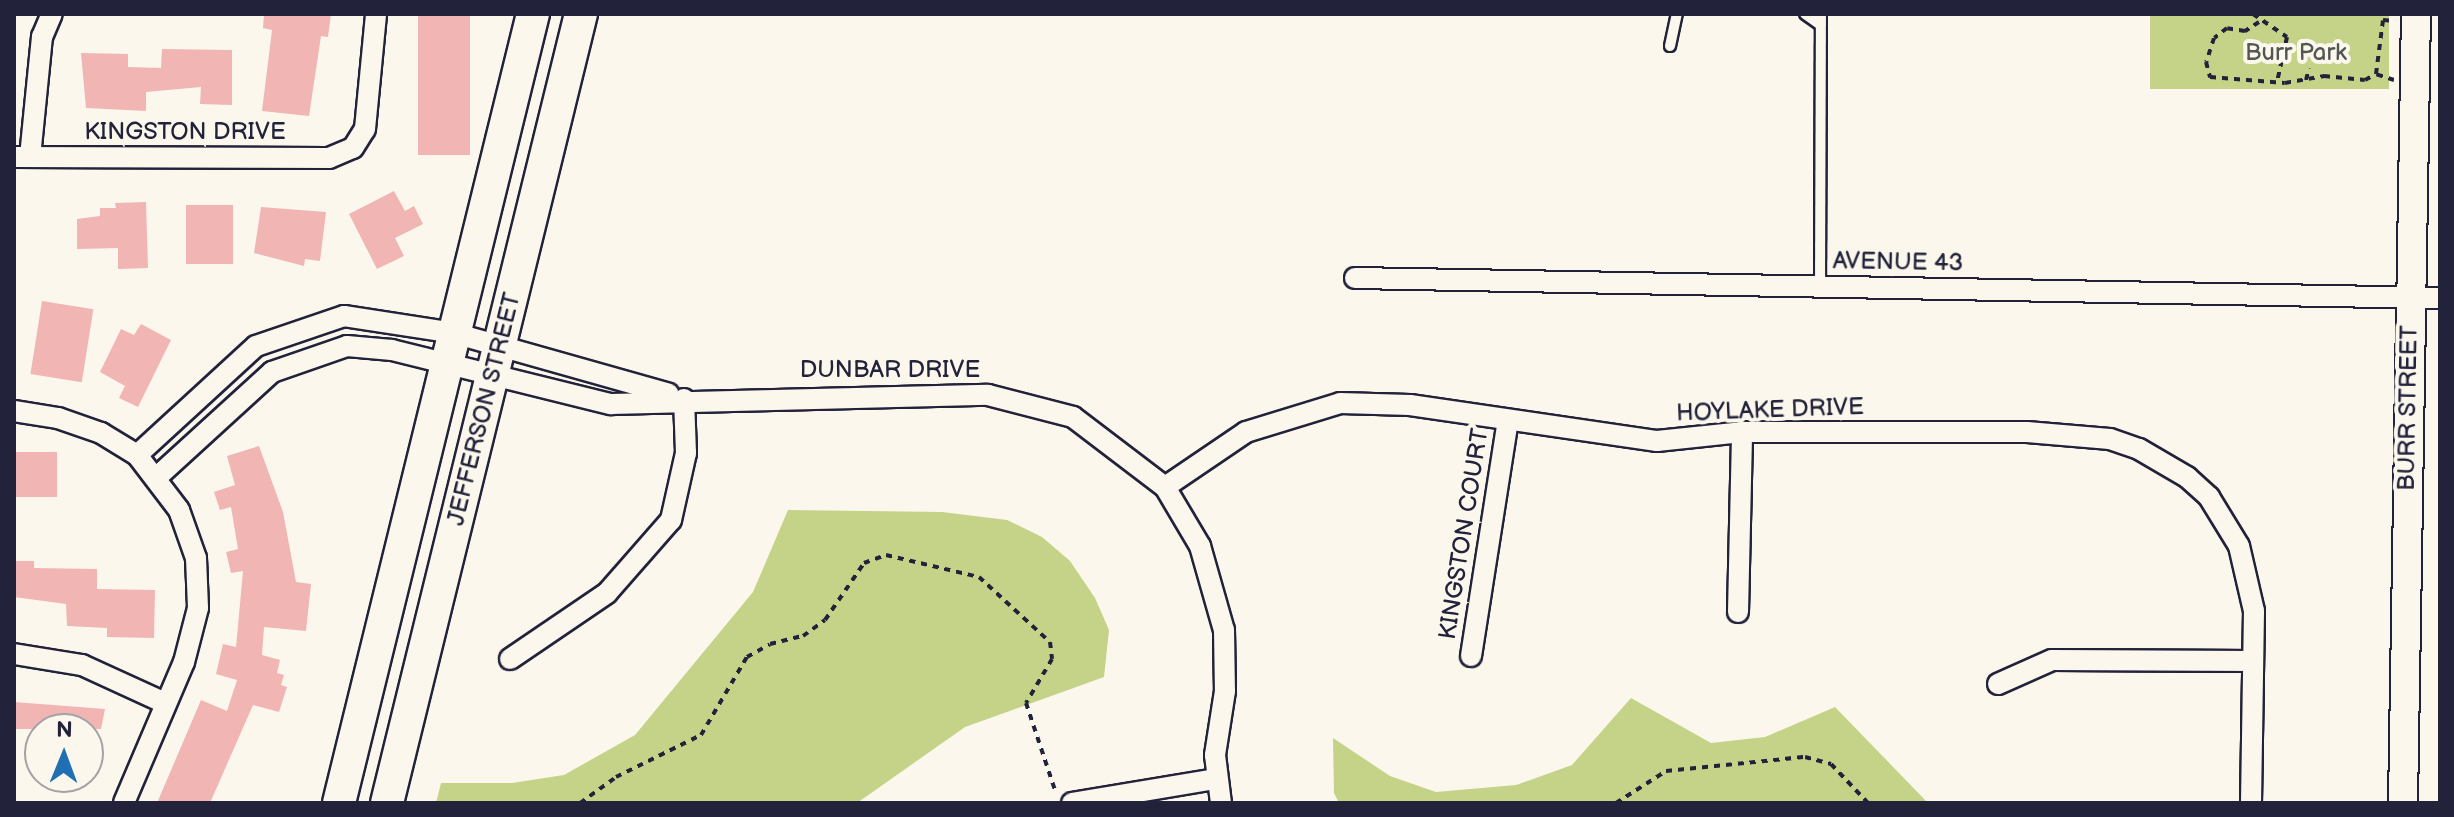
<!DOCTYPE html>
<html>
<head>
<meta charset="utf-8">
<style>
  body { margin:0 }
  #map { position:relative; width:2454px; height:817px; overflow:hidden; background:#fbf7ec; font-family:"Balsamiq Sans",sans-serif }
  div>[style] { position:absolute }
  .green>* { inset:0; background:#c4d387; transform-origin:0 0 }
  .building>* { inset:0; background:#f1b5b4; transform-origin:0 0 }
  .path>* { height:4px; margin-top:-2px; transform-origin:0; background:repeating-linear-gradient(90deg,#22223b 0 6px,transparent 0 12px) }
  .roads { filter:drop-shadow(2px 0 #22223b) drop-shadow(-2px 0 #22223b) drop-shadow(0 2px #22223b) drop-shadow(0 -2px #22223b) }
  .lane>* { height:10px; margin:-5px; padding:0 5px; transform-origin:5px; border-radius:5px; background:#fbf7ec }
  .street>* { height:20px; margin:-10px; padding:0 10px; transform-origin:10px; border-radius:10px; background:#fbf7ec }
  .secondary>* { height:28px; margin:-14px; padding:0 14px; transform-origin:14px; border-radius:14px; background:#fbf7ec }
  .primary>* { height:32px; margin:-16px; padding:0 16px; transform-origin:16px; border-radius:16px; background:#fbf7ec }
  span { translate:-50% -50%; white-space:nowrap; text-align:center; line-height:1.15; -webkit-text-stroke:8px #fbf7ec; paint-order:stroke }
  .park-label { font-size:24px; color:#535752 }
  .street-label { font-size:24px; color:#22223b }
  .frame { position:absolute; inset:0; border:16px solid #22223b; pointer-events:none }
  .north { position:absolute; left:24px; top:713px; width:80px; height:80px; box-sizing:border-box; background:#fbf7ec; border:2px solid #a4a2a5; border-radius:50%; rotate:1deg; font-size:22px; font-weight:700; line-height:32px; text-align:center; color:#22223b }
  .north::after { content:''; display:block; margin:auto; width:28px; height:36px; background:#1f6fb2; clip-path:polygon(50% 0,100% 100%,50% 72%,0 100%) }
</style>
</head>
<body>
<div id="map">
  <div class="green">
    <i style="left:2150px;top:14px;width:239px;height:75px"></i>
    <i style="clip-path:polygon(788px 510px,942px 512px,1007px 520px,1042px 537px,1070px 561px,1095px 598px,1109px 630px,1104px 677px,965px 727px,857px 803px,436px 803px,441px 783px,512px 783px,564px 775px,635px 735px,753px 592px)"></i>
    <i style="clip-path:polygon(1631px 698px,1711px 743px,1765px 737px,1835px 707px,1928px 803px,1339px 803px,1334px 793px,1333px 738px,1390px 776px,1436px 792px,1516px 785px,1572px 765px)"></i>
  </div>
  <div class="building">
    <i style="clip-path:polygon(264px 14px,331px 14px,328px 37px,321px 36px,309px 116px,262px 111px,272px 30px,263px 28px)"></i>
    <i style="left:418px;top:14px;width:52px;height:141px"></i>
    <i style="clip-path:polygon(162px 49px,232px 50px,232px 105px,200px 104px,201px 87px,146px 92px,146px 111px,86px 108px,81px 53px,128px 54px,128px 67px,161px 68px)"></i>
    <i style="clip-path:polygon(394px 191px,405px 211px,414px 206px,423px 224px,395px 238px,404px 256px,377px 269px,349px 214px)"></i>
    <i style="clip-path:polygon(146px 202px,148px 268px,118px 269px,118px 248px,77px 249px,77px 219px,100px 216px,100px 208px,116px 208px,115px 203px)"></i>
    <i style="left:186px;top:205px;width:47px;height:59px"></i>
    <i style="clip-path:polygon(261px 207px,326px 212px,320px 261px,305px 259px,304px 266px,254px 253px)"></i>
    <i style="left:42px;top:301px;width:52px;height:74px;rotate:9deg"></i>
    <i style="clip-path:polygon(141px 324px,171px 340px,138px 407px,119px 398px,125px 386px,100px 372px,121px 329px,134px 335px)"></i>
    <i style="clip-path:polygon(259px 446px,283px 512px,296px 582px,311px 584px,306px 631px,264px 627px,262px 655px,280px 660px,277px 673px,284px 675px,281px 685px,287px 687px,279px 712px,253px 705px,210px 803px,157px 803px,201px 700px,227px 711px,237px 680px,216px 674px,223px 644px,236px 647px,243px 571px,231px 573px,226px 552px,238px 549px,231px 507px,220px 510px,214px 492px,235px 485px,227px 456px)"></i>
    <i style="left:14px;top:452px;width:43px;height:45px"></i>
    <i style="clip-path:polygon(14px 561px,34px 561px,34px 568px,97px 569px,97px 589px,155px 590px,154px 638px,107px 637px,107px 628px,67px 626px,66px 604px,14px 597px)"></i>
    <i style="clip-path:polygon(14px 702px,105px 709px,101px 729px,14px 729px)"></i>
  </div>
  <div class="path">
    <i style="left:2253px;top:14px;width:41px;rotate:34.1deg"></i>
    <i style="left:2287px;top:37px;width:46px;rotate:102.5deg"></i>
    <i style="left:2259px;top:22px;width:17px;rotate:147deg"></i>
    <i style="left:2245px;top:31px;width:18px;rotate:-171deg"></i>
    <i style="left:2227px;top:28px;width:16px;rotate:142deg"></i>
    <i style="left:2214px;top:38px;width:25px;rotate:108deg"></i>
    <i style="left:2206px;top:62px;width:16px;rotate:75deg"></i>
    <i style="left:2210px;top:77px;width:75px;rotate:4.6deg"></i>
    <i style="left:2285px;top:83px;width:40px;rotate:-10deg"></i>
    <i style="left:2324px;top:76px;width:41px;rotate:5.6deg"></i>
    <i style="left:2365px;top:80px;width:13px;rotate:-29deg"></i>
    <i style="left:2306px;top:80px;width:12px;rotate:-76deg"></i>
    <i style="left:2394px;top:80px;width:19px;rotate:-162deg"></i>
    <i style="left:2376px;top:74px;width:54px;rotate:-82.6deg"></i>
    <i style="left:2383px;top:20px;width:12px;rotate:5deg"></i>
    <i style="left:580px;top:803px;width:44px;rotate:-35.8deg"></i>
    <i style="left:616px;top:777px;width:95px;rotate:-26.3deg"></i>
    <i style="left:701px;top:735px;width:91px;rotate:-59.5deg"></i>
    <i style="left:747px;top:657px;width:26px;rotate:-29deg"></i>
    <i style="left:770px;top:644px;width:34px;rotate:-14deg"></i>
    <i style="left:803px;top:636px;width:27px;rotate:-36deg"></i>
    <i style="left:825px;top:620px;width:69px;rotate:-55.6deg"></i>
    <i style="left:864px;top:563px;width:23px;rotate:-20deg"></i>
    <i style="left:886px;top:555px;width:96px;rotate:13.3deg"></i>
    <i style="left:979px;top:577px;width:96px;rotate:42.5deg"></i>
    <i style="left:1050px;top:642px;width:17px;rotate:83deg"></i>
    <i style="left:1052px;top:659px;width:51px;rotate:120.6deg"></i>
    <i style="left:1026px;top:703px;width:95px;rotate:71.6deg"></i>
    <i style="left:1616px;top:803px;width:59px;rotate:-32.6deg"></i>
    <i style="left:1666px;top:771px;width:140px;rotate:-5.8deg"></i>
    <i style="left:1805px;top:757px;width:27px;rotate:15deg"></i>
    <i style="left:1831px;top:764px;width:54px;rotate:46.5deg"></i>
  </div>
  <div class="roads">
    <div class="lane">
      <i style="left:1805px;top:14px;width:19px;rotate:35deg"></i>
      <i style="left:1670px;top:46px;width:33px;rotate:-78deg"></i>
      <i style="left:1820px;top:286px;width:272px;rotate:-89.8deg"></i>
    </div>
    <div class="street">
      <i style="left:14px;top:157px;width:315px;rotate:0.2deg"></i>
      <i style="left:329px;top:158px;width:26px;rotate:-23deg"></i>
      <i style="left:353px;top:148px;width:22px;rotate:-58deg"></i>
      <i style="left:365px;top:129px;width:116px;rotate:-84.5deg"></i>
      <i style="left:30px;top:157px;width:121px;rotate:-84.3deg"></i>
      <i style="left:42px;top:37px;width:25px;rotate:-67deg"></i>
      <i style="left:1355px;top:278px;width:1085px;rotate:1.06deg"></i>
      <i style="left:14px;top:411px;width:45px;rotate:9deg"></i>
      <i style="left:58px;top:418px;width:46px;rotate:19.2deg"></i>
      <i style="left:101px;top:433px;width:42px;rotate:31.4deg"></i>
      <i style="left:137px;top:455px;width:69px;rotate:52.6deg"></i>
      <i style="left:179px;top:510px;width:51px;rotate:70.5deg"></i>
      <i style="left:196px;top:558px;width:50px;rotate:87.7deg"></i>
      <i style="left:198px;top:608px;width:56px;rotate:104.5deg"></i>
      <i style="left:184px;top:662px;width:153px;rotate:113.1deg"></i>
      <i style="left:137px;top:455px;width:161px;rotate:-42.5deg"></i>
      <i style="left:256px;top:346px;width:93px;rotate:-18.8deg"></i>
      <i style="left:344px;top:316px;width:111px;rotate:8.8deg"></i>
      <i style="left:454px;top:333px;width:223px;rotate:15.8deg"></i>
      <i style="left:157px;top:477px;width:156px;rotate:-42.4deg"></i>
      <i style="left:272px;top:372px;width:79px;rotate:-19.1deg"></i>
      <i style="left:347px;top:346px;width:45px;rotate:5.1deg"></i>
      <i style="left:392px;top:350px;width:226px;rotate:13.9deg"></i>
      <i style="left:611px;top:404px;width:377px;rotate:-1.4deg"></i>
      <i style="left:988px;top:395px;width:88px;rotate:14.5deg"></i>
      <i style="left:1073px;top:417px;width:116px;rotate:37.3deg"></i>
      <i style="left:1165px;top:487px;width:69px;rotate:59.3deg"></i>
      <i style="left:1200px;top:546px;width:87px;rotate:74.1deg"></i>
      <i style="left:1224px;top:630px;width:61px;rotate:89.1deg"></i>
      <i style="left:1225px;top:691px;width:65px;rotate:98.9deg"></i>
      <i style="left:1215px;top:755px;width:48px;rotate:82.9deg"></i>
      <i style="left:1165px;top:487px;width:98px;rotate:-34.2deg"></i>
      <i style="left:1246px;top:432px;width:98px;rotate:-17.1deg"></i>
      <i style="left:1340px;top:403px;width:70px;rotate:1.6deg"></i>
      <i style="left:1410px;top:405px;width:250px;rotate:8.3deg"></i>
      <i style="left:1657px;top:441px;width:85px;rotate:-6deg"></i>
      <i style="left:1742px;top:432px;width:285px"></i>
      <i style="left:2027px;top:432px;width:83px;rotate:4.8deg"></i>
      <i style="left:2110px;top:439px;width:31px;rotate:19deg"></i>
      <i style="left:2139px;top:449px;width:56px;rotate:30.3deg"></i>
      <i style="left:2187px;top:477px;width:30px;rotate:42deg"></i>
      <i style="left:2209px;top:497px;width:57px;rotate:58.5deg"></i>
      <i style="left:2239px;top:546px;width:67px;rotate:77deg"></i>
      <i style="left:2254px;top:611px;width:192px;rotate:90.9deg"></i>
      <i style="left:1738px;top:612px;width:180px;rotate:-88.7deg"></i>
      <i style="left:14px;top:654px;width:69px;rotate:9.2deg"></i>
      <i style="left:82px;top:665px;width:91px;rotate:24.6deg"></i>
      <i style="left:1471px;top:656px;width:239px;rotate:-81.1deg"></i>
      <i style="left:510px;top:659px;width:117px;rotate:-34.2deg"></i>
      <i style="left:607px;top:593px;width:97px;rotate:-48.8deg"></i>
      <i style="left:671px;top:520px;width:69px;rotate:-77.4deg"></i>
      <i style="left:686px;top:453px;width:54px;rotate:-92.1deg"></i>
      <i style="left:1998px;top:684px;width:59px;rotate:-24deg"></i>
      <i style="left:2052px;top:660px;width:201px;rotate:0.3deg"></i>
      <i style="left:1072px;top:803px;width:146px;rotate:-9.5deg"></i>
    </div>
    <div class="secondary">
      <i style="left:2403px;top:803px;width:789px;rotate:-89.06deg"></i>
    </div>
    <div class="primary">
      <i style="left:339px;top:803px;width:813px;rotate:-76.19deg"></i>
      <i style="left:387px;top:803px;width:813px;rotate:-76.19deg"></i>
    </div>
  </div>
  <div class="park-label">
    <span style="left:2296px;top:53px">Burr Park</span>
  </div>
  <div class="street-label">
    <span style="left:185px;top:132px">KINGSTON DRIVE</span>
    <span style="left:1898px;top:262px;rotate:1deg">AVENUE 43</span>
    <span style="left:890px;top:370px">DUNBAR DRIVE</span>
    <span style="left:2408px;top:408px;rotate:-89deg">BURR STREET</span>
    <span style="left:484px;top:409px;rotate:-76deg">JEFFERSON STREET</span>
    <span style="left:1770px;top:410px;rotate:-2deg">HOYLAKE DRIVE</span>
    <span style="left:1464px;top:534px;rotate:-81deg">KINGSTON COURT</span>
  </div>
  <div class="frame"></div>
  <div class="north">N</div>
</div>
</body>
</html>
